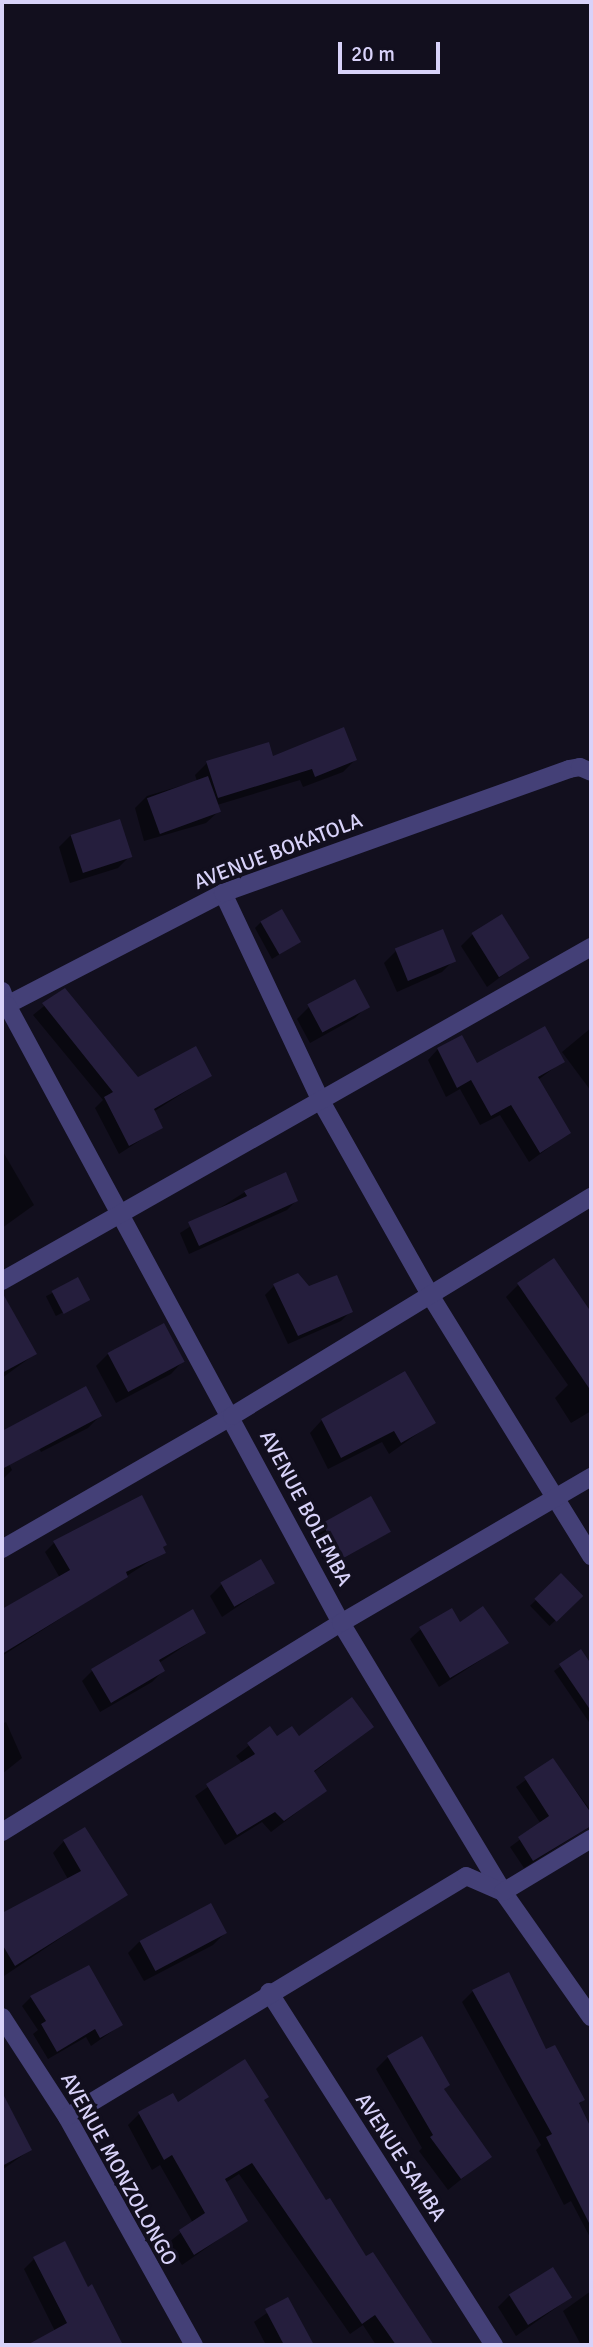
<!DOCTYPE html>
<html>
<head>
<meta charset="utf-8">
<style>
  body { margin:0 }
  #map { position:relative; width:593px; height:2347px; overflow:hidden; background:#120f1e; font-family:Signika,sans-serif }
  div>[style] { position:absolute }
  .shadow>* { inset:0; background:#0007; transform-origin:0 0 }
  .building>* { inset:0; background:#251e3d; transform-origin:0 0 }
  .street>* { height:18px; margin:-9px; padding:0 9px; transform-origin:9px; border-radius:9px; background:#444077 }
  span { translate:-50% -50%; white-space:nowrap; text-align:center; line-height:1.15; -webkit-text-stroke:7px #120f1e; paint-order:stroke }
  .street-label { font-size:21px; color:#d8d2f9 }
  .frame { position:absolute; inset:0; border:4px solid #d8d2f9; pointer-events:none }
  .scale { position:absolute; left:338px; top:42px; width:102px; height:32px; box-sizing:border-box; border:4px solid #d8d2f9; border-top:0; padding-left:9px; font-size:21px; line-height:24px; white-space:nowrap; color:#d8d2f9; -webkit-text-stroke:5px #120f1e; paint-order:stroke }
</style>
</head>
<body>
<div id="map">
  <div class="shadow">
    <i style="clip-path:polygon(272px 758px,355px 760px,343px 772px,303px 787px,300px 780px,217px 805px,219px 811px,206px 823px,144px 841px,135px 808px,147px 796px,197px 781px,195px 775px,207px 763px)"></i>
    <i style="clip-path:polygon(71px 835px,130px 856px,118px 868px,70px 883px,59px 847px)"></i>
    <i style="clip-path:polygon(261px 922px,299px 942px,272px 959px,255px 928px)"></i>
    <i style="clip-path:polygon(473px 934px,527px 957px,487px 987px,461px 946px)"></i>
    <i style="clip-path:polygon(396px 951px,454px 960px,442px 972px,397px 992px,384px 963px)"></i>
    <i style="clip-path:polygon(354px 982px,367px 1006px,355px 1018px,310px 1043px,297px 1019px,309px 1007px)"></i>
    <i style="clip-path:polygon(64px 990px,137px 1079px,210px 1076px,153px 1112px,161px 1127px,119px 1154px,95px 1108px,103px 1100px,33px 1015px)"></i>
    <i style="clip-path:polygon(591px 1028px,591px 1091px,562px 1052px)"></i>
    <i style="clip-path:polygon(438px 1049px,477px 1066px,563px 1061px,538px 1080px,569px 1133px,529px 1162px,500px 1115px,480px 1125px,460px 1089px,446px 1097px,428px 1060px)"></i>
    <i style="clip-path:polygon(2px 1150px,34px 1205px,2px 1228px)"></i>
    <i style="clip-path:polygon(245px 1192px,296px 1201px,287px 1210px,189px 1254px,180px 1233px)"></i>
    <i style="left:78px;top:1280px;width:22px;height:36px;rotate:63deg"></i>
    <i style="clip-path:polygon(518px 1285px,583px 1317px,591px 1330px,591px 1411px,571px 1423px,555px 1398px,568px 1385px,506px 1297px)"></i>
    <i style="clip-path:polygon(274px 1286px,308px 1288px,351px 1311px,341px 1321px,288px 1344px,265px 1295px)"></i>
    <i style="clip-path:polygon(18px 1322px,35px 1354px,2px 1378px,2px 1331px)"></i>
    <i style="clip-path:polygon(108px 1354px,183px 1361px,171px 1374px,116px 1403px,96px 1366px)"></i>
    <i style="clip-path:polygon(100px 1416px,88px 1428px,41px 1452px,27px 1425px)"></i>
    <i style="clip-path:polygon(322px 1420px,434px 1422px,389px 1454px,382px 1442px,328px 1469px,310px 1433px)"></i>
    <i style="clip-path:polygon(2px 1450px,12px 1470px,2px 1480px)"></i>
    <i style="left:370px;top:1499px;width:38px;height:71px;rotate:60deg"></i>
    <i style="clip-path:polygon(54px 1543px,161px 1548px,164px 1552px,2px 1656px,2px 1611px,60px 1578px,45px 1552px)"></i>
    <i style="left:561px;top:1576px;width:28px;height:43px;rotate:46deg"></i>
    <i style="clip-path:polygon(273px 1583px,222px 1617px,210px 1596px,222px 1584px)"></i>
    <i style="clip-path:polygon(460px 1624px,507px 1643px,439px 1687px,410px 1639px,421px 1629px)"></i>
    <i style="clip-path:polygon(204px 1633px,159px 1663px,163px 1671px,152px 1682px,100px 1712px,82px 1681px,92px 1671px)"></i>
    <i style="clip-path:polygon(581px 1651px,591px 1667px,591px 1725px,554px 1671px)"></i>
    <i style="clip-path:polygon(6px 1722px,22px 1758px,2px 1774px,2px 1724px)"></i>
    <i style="clip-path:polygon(372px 1727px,313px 1773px,325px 1791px,271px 1832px,262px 1822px,225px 1845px,195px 1796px,242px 1763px,236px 1756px,269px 1729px,276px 1738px,299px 1739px)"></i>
    <i style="clip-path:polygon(553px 1760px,591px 1811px,591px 1826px,524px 1868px,510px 1847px,541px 1824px,516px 1787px)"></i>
    <i style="clip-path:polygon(64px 1841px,126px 1894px,4px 1976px,2px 1916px,69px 1881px,53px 1853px)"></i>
    <i style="clip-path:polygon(225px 1933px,213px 1945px,144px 1981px,128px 1953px,140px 1941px)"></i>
    <i style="clip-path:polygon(473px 1991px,546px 2052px,583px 2100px,578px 2105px,591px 2130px,591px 2239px,571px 2201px,564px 2205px,536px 2150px,541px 2145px,462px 2002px)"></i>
    <i style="clip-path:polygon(31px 1997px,121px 2025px,91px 2046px,86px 2037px,48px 2059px,33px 2034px,38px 2030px,22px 2006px)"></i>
    <i style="clip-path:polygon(388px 2057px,443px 2090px,490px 2156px,448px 2190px,419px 2151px,422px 2148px,376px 2069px)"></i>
    <i style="clip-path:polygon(2px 2096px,30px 2150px,2px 2170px)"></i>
    <i style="clip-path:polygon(262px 2101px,325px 2203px,365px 2259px,372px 2254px,432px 2345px,376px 2345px,363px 2325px,350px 2334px,239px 2174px,225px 2183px,245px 2221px,182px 2265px,168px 2243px,193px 2223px,160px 2165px,152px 2170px,128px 2125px,139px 2114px,177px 2104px)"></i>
    <i style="clip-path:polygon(35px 2258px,87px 2289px,92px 2287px,121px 2345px,62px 2345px,24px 2269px)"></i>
    <i style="clip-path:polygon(591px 2291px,591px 2345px,581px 2345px,563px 2311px)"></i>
    <i style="clip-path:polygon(510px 2295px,570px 2298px,516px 2336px,498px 2307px)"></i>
    <i style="clip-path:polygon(287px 2299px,312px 2345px,266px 2345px,254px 2322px)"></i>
  </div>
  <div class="building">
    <i style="clip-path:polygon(344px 727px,357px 760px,315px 777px,312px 769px,218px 798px,206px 761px,269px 742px,273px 756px)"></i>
    <i style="left:208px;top:776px;width:38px;height:65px;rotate:70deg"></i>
    <i style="left:120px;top:819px;width:40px;height:52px;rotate:72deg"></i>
    <i style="left:282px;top:909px;width:38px;height:25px;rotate:60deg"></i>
    <i style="left:502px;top:914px;width:52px;height:36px;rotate:58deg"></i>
    <i style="left:443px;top:929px;width:35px;height:52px;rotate:68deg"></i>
    <i style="left:355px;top:979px;width:32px;height:54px;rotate:62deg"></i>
    <i style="clip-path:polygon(65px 988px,138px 1077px,196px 1046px,212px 1076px,154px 1109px,163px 1128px,129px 1146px,104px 1097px,113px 1092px,42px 1003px)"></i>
    <i style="clip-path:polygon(545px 1026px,565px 1062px,538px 1077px,571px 1133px,540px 1153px,511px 1105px,491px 1116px,471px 1080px,457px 1088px,437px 1048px,462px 1035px,477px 1063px)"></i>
    <i style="clip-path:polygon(286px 1172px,298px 1201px,199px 1246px,188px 1222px,247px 1196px,244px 1191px)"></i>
    <i style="clip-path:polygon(554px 1258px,591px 1312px,591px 1391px,517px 1283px)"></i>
    <i style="clip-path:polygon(298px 1273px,309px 1286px,337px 1275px,353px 1312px,298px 1336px,273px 1284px)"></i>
    <i style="left:78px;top:1277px;width:26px;height:30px;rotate:62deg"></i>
    <i style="clip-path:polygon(2px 1292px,37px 1354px,2px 1373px)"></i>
    <i style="left:164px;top:1323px;width:44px;height:64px;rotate:62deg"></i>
    <i style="clip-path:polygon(405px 1371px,436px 1423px,401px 1443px,394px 1431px,341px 1458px,321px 1419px)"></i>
    <i style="clip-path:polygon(86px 1386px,102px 1416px,2px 1469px,2px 1431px)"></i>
    <i style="clip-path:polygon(142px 1495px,167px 1545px,163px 1547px,166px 1553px,126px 1572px,128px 1577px,2px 1654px,2px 1609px,70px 1570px,53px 1541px)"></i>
    <i style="left:371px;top:1496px;width:41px;height:56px;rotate:61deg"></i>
    <i style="left:261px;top:1559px;width:28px;height:47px;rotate:60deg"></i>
    <i style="left:561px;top:1573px;width:32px;height:37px;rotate:46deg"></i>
    <i style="clip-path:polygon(483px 1606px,509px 1643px,450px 1678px,419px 1627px,452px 1608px,460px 1622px)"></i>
    <i style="clip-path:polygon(193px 1609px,206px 1633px,159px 1660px,165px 1671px,111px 1703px,91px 1669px)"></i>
    <i style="clip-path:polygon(581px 1649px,591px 1664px,591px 1711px,559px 1664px)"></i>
    <i style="clip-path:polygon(352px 1697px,374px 1727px,314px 1771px,327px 1791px,284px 1821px,275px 1812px,237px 1835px,206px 1784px,255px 1754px,247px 1743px,270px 1726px,277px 1736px,292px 1726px,299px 1736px)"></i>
    <i style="clip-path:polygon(553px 1758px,591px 1813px,591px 1826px,533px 1861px,518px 1837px,549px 1816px,524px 1777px)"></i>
    <i style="clip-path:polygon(85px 1827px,128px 1895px,15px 1966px,2px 1944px,2px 1913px,81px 1871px,63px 1840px)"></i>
    <i style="left:211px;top:1903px;width:34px;height:81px;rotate:62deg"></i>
    <i style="clip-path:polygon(89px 1965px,123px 2025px,100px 2038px,95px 2029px,57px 2052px,41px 2024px,46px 2021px,30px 1996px)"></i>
    <i style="clip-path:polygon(509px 1972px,546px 2049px,555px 2045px,585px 2100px,579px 2103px,591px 2128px,591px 2227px,546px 2137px,552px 2134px,472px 1990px)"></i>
    <i style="clip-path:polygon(422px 2036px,450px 2085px,444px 2089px,492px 2157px,461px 2179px,430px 2137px,433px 2135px,387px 2056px)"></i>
    <i style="clip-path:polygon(245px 2059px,269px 2097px,264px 2100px,326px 2200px,330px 2198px,366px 2256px,373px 2252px,434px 2345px,396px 2345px,375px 2315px,362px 2324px,252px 2163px,225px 2179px,248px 2221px,194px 2255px,179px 2230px,205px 2213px,172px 2155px,164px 2160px,138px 2112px,173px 2093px,178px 2102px)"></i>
    <i style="clip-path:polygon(2px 2092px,32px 2150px,2px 2166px)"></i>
    <i style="clip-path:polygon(65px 2241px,88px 2287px,92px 2284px,123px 2345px,27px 2345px,67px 2323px,33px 2257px)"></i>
    <i style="left:553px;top:2267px;width:36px;height:52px;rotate:58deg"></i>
    <i style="clip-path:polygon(288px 2297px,314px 2345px,284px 2345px,265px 2309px)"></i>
  </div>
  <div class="street">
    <i style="left:223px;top:893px;width:232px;rotate:64.8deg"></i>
    <i style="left:322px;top:1103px;width:220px;rotate:60.6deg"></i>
    <i style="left:430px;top:1295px;width:307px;rotate:58.3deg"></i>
    <i style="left:2px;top:991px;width:15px;rotate:70deg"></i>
    <i style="left:7px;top:1005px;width:243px;rotate:-27.4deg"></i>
    <i style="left:223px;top:893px;width:368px;rotate:-19.7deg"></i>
    <i style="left:569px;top:769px;width:11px;rotate:-10deg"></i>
    <i style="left:580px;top:767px;width:12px;rotate:24deg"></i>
    <i style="left:2px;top:1007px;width:5px;rotate:-22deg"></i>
    <i style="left:7px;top:1005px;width:702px;rotate:61.61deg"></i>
    <i style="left:341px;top:1623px;width:314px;rotate:58.9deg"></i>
    <i style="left:503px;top:1892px;width:153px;rotate:54.9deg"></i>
    <i style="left:2px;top:1281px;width:677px;rotate:-29.56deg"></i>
    <i style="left:2px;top:1549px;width:266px;rotate:-30deg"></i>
    <i style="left:232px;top:1416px;width:421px;rotate:-31.4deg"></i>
    <i style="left:2px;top:1832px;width:398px;rotate:-31.7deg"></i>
    <i style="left:341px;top:1623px;width:290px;rotate:-30.3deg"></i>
    <i style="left:269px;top:1992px;width:419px;rotate:57.5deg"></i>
    <i style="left:2px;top:2017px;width:119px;rotate:57deg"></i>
    <i style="left:67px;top:2117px;width:261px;rotate:60.9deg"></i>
    <i style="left:67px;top:2117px;width:466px;rotate:-31.1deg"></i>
    <i style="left:466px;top:1876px;width:40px;rotate:23.4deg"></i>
    <i style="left:503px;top:1892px;width:103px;rotate:-31.1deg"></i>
  </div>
  <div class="street-label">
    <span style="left:278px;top:851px;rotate:-21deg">AVENUE BOKATOLA</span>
    <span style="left:306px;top:1508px;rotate:62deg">AVENUE BOLEMBA</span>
    <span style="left:401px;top:2157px;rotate:57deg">AVENUE SAMBA</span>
    <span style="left:119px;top:2169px;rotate:61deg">AVENUE MONZOLONGO</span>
  </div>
  <div class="frame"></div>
  <div class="scale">20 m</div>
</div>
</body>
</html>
